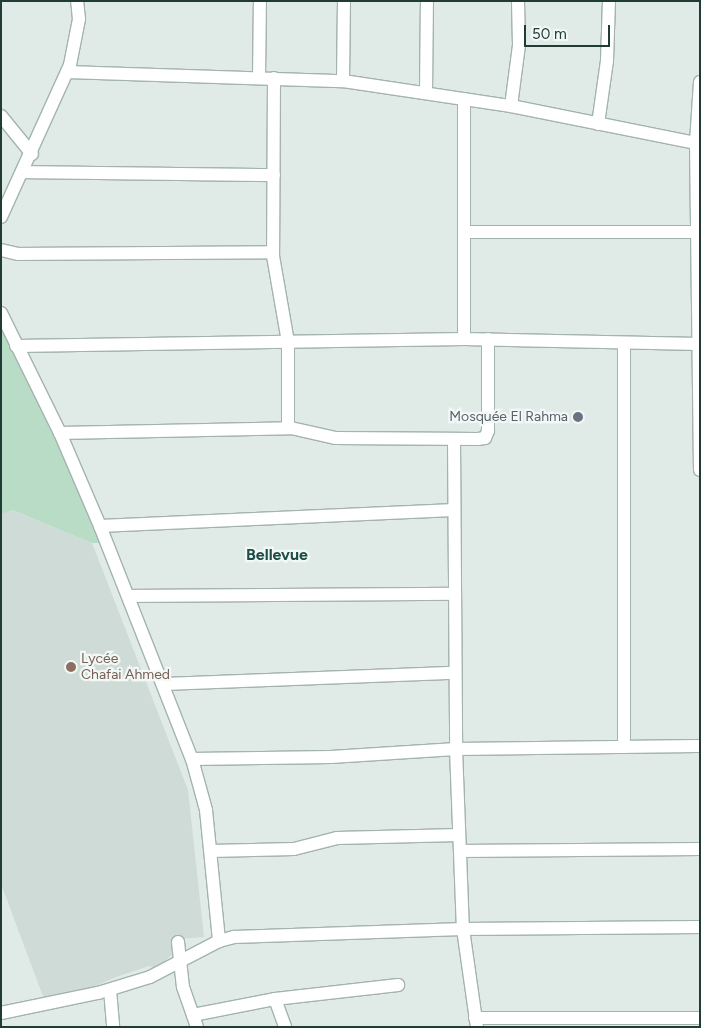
<!DOCTYPE html>
<html>
<head>
<meta charset="utf-8">
<style>
  body { margin:0 }
  #map { position:relative; width:701px; height:1028px; overflow:hidden; background:#e0ebe7; font-family:Figtree,sans-serif }
  div>[style] { position:absolute }
  .built>* { inset:0; background:#cedbd6 }
  .green>* { inset:0; background:#b9dcc6 }
  .roads { filter:drop-shadow(1px 0 #a3b3af) drop-shadow(-1px 0 #a3b3af) drop-shadow(0 1px #a3b3af) drop-shadow(0 -1px #a3b3af) }
  .street>* { height:12px; margin:-6px; padding:0 6px; transform-origin:6px; border-radius:6px; background:#fff }
  .dots>* { width:14px; height:14px; translate:-50% -50%; box-sizing:border-box; border:2px solid #f1f8f5; border-radius:50% }
  span { translate:-50% -50%; white-space:nowrap; text-align:center; line-height:1.15; -webkit-text-stroke:4.5px #f1f8f5; paint-order:stroke }
  .worship-label { font-size:14px; color:#5b616d }
  .right { translate:-100% -50%; text-align:right }
  .education-label { font-size:14px; color:#785e54 }
  .left { translate:0 -50%; text-align:left }
  .quarter-label { font-size:16px; color:#1d4d46; font-weight:700 }
  .frame { position:absolute; inset:0; border:2px solid #213b37; pointer-events:none }
  .scale { position:absolute; left:524px; top:25px; width:86px; height:22px; box-sizing:border-box; border:2px solid #213b37; border-top:0; padding-left:6px; font-size:15px; line-height:18px; white-space:nowrap; color:#213b37; -webkit-text-stroke:4px #f1f8f5; paint-order:stroke }
</style>
</head>
<body>
<div id="map">
  <div class="built">
    <i style="clip-path:polygon(11px 510px,92px 543px,188px 790px,204px 937px,178px 939px,175px 952px,156px 969px,149px 966px,116px 977px,47px 1007px,1px 884px,1px 514px)"></i>
  </div>
  <div class="green">
    <i style="clip-path:polygon(1px 313px,107px 543px,92px 543px,12px 510px,1px 514px)"></i>
  </div>
  <div class="roads">
    <div class="street">
      <i style="left:67px;top:72px;width:276px;rotate:1.9deg"></i>
      <i style="left:343px;top:81px;width:170px;rotate:8.5deg"></i>
      <i style="left:511px;top:106px;width:189px;rotate:11.3deg"></i>
      <i style="left:259px;top:78px;width:77px;rotate:-89.3deg"></i>
      <i style="left:274px;top:78px;width:178px;rotate:90.3deg"></i>
      <i style="left:273px;top:256px;width:87px;rotate:80.1deg"></i>
      <i style="left:288px;top:342px;width:86px;rotate:90deg"></i>
      <i style="left:343px;top:81px;width:80px;rotate:-89.3deg"></i>
      <i style="left:700px;top:82px;width:61px;rotate:93.8deg"></i>
      <i style="left:696px;top:143px;width:327px;rotate:89.3deg"></i>
      <i style="left:426px;top:92px;width:91px;rotate:-89.4deg"></i>
      <i style="left:464px;top:99px;width:240px;rotate:90deg"></i>
      <i style="left:511px;top:106px;width:62px;rotate:-82.5deg"></i>
      <i style="left:519px;top:45px;width:44px;rotate:-91.3deg"></i>
      <i style="left:1px;top:116px;width:49px;rotate:50.8deg"></i>
      <i style="left:598px;top:124px;width:64px;rotate:-81.9deg"></i>
      <i style="left:607px;top:61px;width:60px;rotate:-88.1deg"></i>
      <i style="left:23px;top:172px;width:251px;rotate:0.7deg"></i>
      <i style="left:1px;top:217px;width:167px;rotate:-65.6deg"></i>
      <i style="left:70px;top:65px;width:47px;rotate:-78.9deg"></i>
      <i style="left:79px;top:19px;width:18px;rotate:-96deg"></i>
      <i style="left:464px;top:232px;width:236px"></i>
      <i style="left:1px;top:250px;width:17px;rotate:13deg"></i>
      <i style="left:18px;top:254px;width:255px;rotate:-0.4deg"></i>
      <i style="left:1px;top:313px;width:134px;rotate:63.8deg"></i>
      <i style="left:60px;top:433px;width:101px;rotate:66.7deg"></i>
      <i style="left:100px;top:526px;width:251px;rotate:68.5deg"></i>
      <i style="left:192px;top:759px;width:53px;rotate:74.6deg"></i>
      <i style="left:206px;top:810px;width:132px;rotate:84.3deg"></i>
      <i style="left:624px;top:343px;width:404px;rotate:90deg"></i>
      <i style="left:16px;top:346px;width:448px;rotate:-0.9deg"></i>
      <i style="left:464px;top:339px;width:236px;rotate:1.2deg"></i>
      <i style="left:60px;top:433px;width:231px;rotate:-1.2deg"></i>
      <i style="left:291px;top:428px;width:45px;rotate:12.8deg"></i>
      <i style="left:335px;top:438px;width:143px;rotate:0.4deg"></i>
      <i style="left:478px;top:439px;width:7px;rotate:-8deg"></i>
      <i style="left:485px;top:438px;width:8px;rotate:-67deg"></i>
      <i style="left:488px;top:431px;width:92px;rotate:-90deg"></i>
      <i style="left:454px;top:439px;width:310px;rotate:89.6deg"></i>
      <i style="left:456px;top:749px;width:180px;rotate:87.8deg"></i>
      <i style="left:463px;top:929px;width:99px;rotate:81.9deg"></i>
      <i style="left:100px;top:526px;width:354px;rotate:-2.6deg"></i>
      <i style="left:129px;top:596px;width:325px;rotate:-0.4deg"></i>
      <i style="left:164px;top:684px;width:291px;rotate:-2.2deg"></i>
      <i style="left:192px;top:759px;width:139px;rotate:-0.8deg"></i>
      <i style="left:331px;top:757px;width:125px;rotate:-3.7deg"></i>
      <i style="left:456px;top:749px;width:244px;rotate:-0.7deg"></i>
      <i style="left:211px;top:851px;width:83px;rotate:-1.4deg"></i>
      <i style="left:294px;top:849px;width:44px;rotate:-14.3deg"></i>
      <i style="left:337px;top:838px;width:122px;rotate:-1.4deg"></i>
      <i style="left:460px;top:851px;width:240px;rotate:-0.5deg"></i>
      <i style="left:178px;top:942px;width:45px;rotate:83.7deg"></i>
      <i style="left:183px;top:987px;width:42px;rotate:70.7deg"></i>
      <i style="left:110px;top:990px;width:37px;rotate:85deg"></i>
      <i style="left:275px;top:999px;width:30px;rotate:70deg"></i>
      <i style="left:1px;top:1013px;width:99px;rotate:-11.7deg"></i>
      <i style="left:98px;top:993px;width:54px;rotate:-17.1deg"></i>
      <i style="left:150px;top:977px;width:78px;rotate:-27.6deg"></i>
      <i style="left:219px;top:941px;width:16px;rotate:-15deg"></i>
      <i style="left:234px;top:937px;width:229px;rotate:-2deg"></i>
      <i style="left:463px;top:929px;width:237px;rotate:-0.5deg"></i>
      <i style="left:193px;top:1015px;width:84px;rotate:-11deg"></i>
      <i style="left:275px;top:999px;width:124px;rotate:-6.5deg"></i>
      <i style="left:475px;top:1018px;width:225px"></i>
    </div>
  </div>
  <div class="dots">
    <i style="left:578px;top:417px;background:#6b7280"></i>
    <i style="left:71px;top:667px;background:#8d6e63"></i>
  </div>
  <div class="worship-label">
    <span class="right" style="left:568px;top:417px">Mosquée El Rahma</span>
  </div>
  <div class="education-label">
    <span class="left" style="left:81px;top:667px">Lycée<br>Chafai Ahmed</span>
  </div>
  <div class="quarter-label">
    <span style="left:277px;top:555px">Bellevue</span>
  </div>
  <div class="frame"></div>
  <div class="scale">50 m</div>
</div>
</body>
</html>
